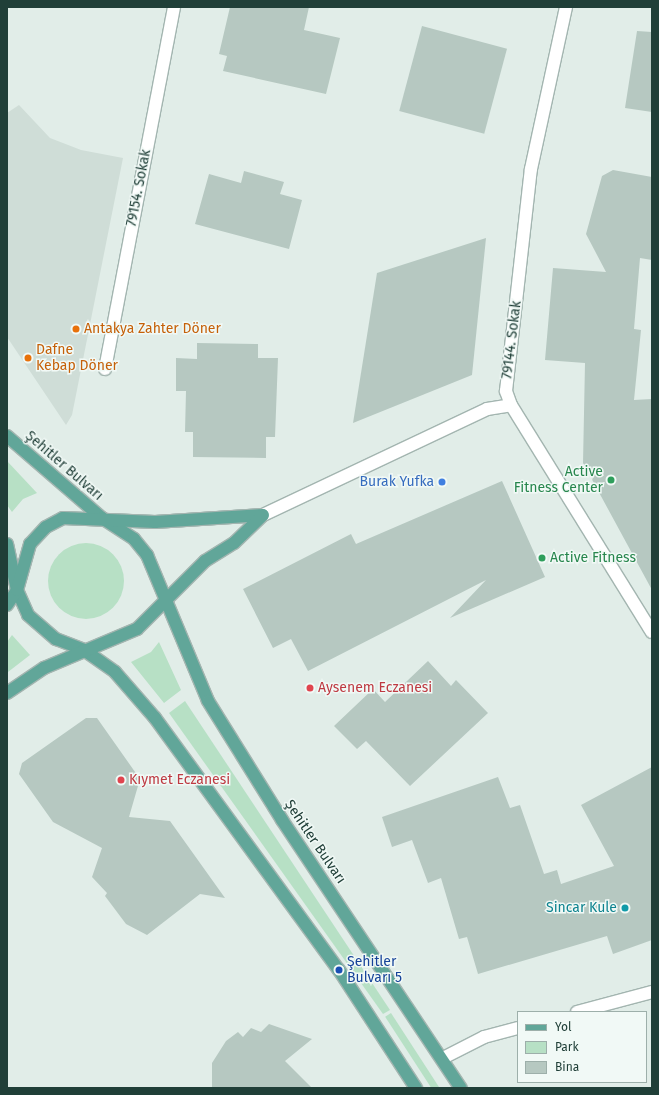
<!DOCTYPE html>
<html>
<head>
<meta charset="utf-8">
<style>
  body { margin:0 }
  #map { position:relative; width:659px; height:1095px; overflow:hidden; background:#e1ede8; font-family:"Fira Sans",sans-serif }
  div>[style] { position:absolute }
  .built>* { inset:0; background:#cfddd7 }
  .green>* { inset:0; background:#b7e0c5; transform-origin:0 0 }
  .round { border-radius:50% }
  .building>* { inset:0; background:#b6c8c1; transform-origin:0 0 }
  .roads { filter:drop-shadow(1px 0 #a3b5b0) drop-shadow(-1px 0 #a3b5b0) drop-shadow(0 1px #a3b5b0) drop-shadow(0 -1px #a3b5b0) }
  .minor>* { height:12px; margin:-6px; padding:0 6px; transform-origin:6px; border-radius:6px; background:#fff }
  .major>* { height:12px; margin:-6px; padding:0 6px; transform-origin:6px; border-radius:6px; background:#61a699 }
  .dots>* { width:11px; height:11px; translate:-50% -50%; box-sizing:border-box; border:2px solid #f1f9f6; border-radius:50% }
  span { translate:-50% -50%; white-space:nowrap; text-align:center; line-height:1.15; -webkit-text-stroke:3px #f1f9f6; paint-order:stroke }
  .street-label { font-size:14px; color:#203f38 }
  .food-label { font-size:14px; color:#c56008 }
  .left { translate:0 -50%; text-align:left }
  .leisure-label { font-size:14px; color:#27864d }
  .right { translate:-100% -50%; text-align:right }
  .shop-label { font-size:14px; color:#366cbe }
  .health-label { font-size:14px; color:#be3a42 }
  .culture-label { font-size:14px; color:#0d838f }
  .transit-label { font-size:14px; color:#164399 }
  .frame { position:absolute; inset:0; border:8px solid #203f38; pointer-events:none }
  .legend { position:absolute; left:517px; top:1011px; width:130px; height:72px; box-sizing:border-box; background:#f1f9f6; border:1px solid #9dafaa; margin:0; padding:5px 7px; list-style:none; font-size:12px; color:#203f38 }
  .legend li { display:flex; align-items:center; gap:8px; height:20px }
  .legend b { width:20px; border:1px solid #9dafaa }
</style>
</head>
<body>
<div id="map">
  <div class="built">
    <i style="clip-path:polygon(19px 105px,50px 138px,81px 150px,123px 158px,72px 415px,66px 425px,7px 337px,7px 113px)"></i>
  </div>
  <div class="green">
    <i style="clip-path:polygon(7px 461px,37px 493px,23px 499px,12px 512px,7px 505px)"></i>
    <i class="round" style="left:48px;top:543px;width:76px;height:76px"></i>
    <i style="clip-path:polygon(12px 635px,30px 655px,8px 672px,7px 642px)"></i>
    <i style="clip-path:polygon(159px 642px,181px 690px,164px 703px,131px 662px,151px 652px)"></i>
    <i style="clip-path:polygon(185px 701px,390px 1010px,383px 1014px,169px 713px)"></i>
    <i style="left:391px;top:1013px;width:89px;height:7px;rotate:57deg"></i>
  </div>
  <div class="building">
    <i style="clip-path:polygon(230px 7px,309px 7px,304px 30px,340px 38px,326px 94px,223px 71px,227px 56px,219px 54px)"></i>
    <i style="left:422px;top:26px;width:88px;height:88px;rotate:15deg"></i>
    <i style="clip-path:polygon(637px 31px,652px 32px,652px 112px,625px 108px)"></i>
    <i style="clip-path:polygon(613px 170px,652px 177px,652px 260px,640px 258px,634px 329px,641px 330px,634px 400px,652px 399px,652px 590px,583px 463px,585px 363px,545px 360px,553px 268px,606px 272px,586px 234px,602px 176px)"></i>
    <i style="clip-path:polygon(244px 171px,284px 182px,280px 194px,302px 200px,289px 249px,195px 224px,209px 174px,241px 183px)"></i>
    <i style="clip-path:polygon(486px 238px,472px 375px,353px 423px,377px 273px)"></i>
    <i style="clip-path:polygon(197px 343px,258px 344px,258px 358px,278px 358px,275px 437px,266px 437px,266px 458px,193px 457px,193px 432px,185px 432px,186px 391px,176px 391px,176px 358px,197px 359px)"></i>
    <i style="clip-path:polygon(502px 481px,545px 577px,450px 618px,486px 580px,308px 671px,291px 639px,273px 648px,243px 589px,351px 534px,356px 544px)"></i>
    <i style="clip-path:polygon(428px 661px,451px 686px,456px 680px,488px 713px,410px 786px,366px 741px,357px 749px,334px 726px,373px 689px,385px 702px)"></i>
    <i style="clip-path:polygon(86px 718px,97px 718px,140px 779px,129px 817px,170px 821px,225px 898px,200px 894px,147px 935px,126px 924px,105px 896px,107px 893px,92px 877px,102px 848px,53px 822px,19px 774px,22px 763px)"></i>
    <i style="clip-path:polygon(652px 767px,652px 940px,613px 954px,607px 936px,478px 974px,467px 937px,459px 939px,441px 878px,428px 883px,412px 840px,392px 847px,382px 817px,498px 777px,510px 808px,520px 805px,544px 874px,557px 870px,561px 884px,614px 866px,581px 805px)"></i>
    <i style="clip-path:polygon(269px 1024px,312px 1039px,285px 1061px,312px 1088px,212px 1088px,212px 1063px,226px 1041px,238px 1032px,243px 1037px,251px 1028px,261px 1032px)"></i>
  </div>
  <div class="roads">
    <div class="minor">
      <i style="left:105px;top:369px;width:369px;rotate:-79.2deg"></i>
      <i style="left:511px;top:405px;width:267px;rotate:58.2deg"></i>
      <i style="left:263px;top:515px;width:248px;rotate:-25.3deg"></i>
      <i style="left:487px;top:409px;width:24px;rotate:-9deg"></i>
      <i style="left:511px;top:405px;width:15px;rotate:-110deg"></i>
      <i style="left:506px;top:391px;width:223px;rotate:-83.6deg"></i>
      <i style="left:531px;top:169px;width:166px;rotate:-77.8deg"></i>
      <i style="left:577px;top:1012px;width:78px;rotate:-14.9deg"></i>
      <i style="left:443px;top:1058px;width:46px;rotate:-27.1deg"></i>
      <i style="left:484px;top:1037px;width:35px;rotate:-15deg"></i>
    </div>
    <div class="major">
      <i style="left:7px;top:436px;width:125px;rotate:40.8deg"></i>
      <i style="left:102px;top:518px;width:38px;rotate:33deg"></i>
      <i style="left:134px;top:539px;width:21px;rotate:51deg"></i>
      <i style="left:147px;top:555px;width:158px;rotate:67.3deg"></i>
      <i style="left:208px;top:701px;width:140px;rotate:58.1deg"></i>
      <i style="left:282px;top:820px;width:322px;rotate:56.3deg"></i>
      <i style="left:7px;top:544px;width:47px;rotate:77.7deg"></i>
      <i style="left:17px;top:590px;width:27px;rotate:66deg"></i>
      <i style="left:28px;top:615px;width:37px;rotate:41deg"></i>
      <i style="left:56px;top:639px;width:30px;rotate:21deg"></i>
      <i style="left:84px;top:650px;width:38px;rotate:35deg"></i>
      <i style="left:115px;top:672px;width:61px;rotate:49deg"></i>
      <i style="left:155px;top:718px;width:312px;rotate:53.9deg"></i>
      <i style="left:339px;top:970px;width:141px;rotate:56.9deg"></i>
      <i style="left:7px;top:605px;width:18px;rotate:-56deg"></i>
      <i style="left:17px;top:590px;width:48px;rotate:-74.2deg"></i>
      <i style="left:30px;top:544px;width:23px;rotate:-47deg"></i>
      <i style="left:46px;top:527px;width:19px;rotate:-28deg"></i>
      <i style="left:63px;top:518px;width:92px;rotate:2.5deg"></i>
      <i style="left:155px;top:522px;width:108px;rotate:-3.7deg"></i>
      <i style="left:7px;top:693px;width:45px;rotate:-34deg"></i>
      <i style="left:44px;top:668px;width:101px;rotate:-22.8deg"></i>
      <i style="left:137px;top:629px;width:96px;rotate:-45deg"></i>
      <i style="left:205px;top:561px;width:34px;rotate:-32deg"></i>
      <i style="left:234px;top:543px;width:40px;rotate:-44deg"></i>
    </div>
  </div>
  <div class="dots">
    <i style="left:76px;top:329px;background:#e8710a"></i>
    <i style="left:28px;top:358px;background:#e8710a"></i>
    <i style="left:611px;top:480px;background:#2e9e5b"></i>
    <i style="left:442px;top:482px;background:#3f7fe0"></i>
    <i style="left:542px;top:558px;background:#2e9e5b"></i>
    <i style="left:310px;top:688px;background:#e0444e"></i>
    <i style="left:121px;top:780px;background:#e0444e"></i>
    <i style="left:625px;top:908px;background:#0f9aa8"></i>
    <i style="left:339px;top:970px;background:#1a4fb4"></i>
  </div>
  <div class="street-label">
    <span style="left:139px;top:188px;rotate:-79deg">79154. Sokak</span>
    <span style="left:512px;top:340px;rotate:-83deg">79144. Sokak</span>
    <span style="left:64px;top:466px;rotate:41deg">Şehitler Bulvarı</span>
    <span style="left:315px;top:842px;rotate:56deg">Şehitler Bulvarı</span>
  </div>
  <div class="food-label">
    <span class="left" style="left:84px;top:329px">Antakya Zahter Döner</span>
    <span class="left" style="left:36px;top:358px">Dafne<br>Kebap Döner</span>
  </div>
  <div class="leisure-label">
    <span class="right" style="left:603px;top:480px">Active<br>Fitness Center</span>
    <span class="left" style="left:550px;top:558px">Active Fitness</span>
  </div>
  <div class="shop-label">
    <span class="right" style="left:434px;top:482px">Burak Yufka</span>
  </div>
  <div class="health-label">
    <span class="left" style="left:318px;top:688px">Aysenem Eczanesi</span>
    <span class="left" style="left:129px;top:780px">Kıymet Eczanesi</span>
  </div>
  <div class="culture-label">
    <span class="right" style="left:617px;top:908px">Sincar Kule</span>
  </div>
  <div class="transit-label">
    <span class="left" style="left:347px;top:970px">Şehitler<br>Bulvarı 5</span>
  </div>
  <div class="frame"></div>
  <ul class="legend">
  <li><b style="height:5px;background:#61a699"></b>Yol</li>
  <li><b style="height:11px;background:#b7e0c5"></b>Park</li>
  <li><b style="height:11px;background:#b6c8c1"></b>Bina</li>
  </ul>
</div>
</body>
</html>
